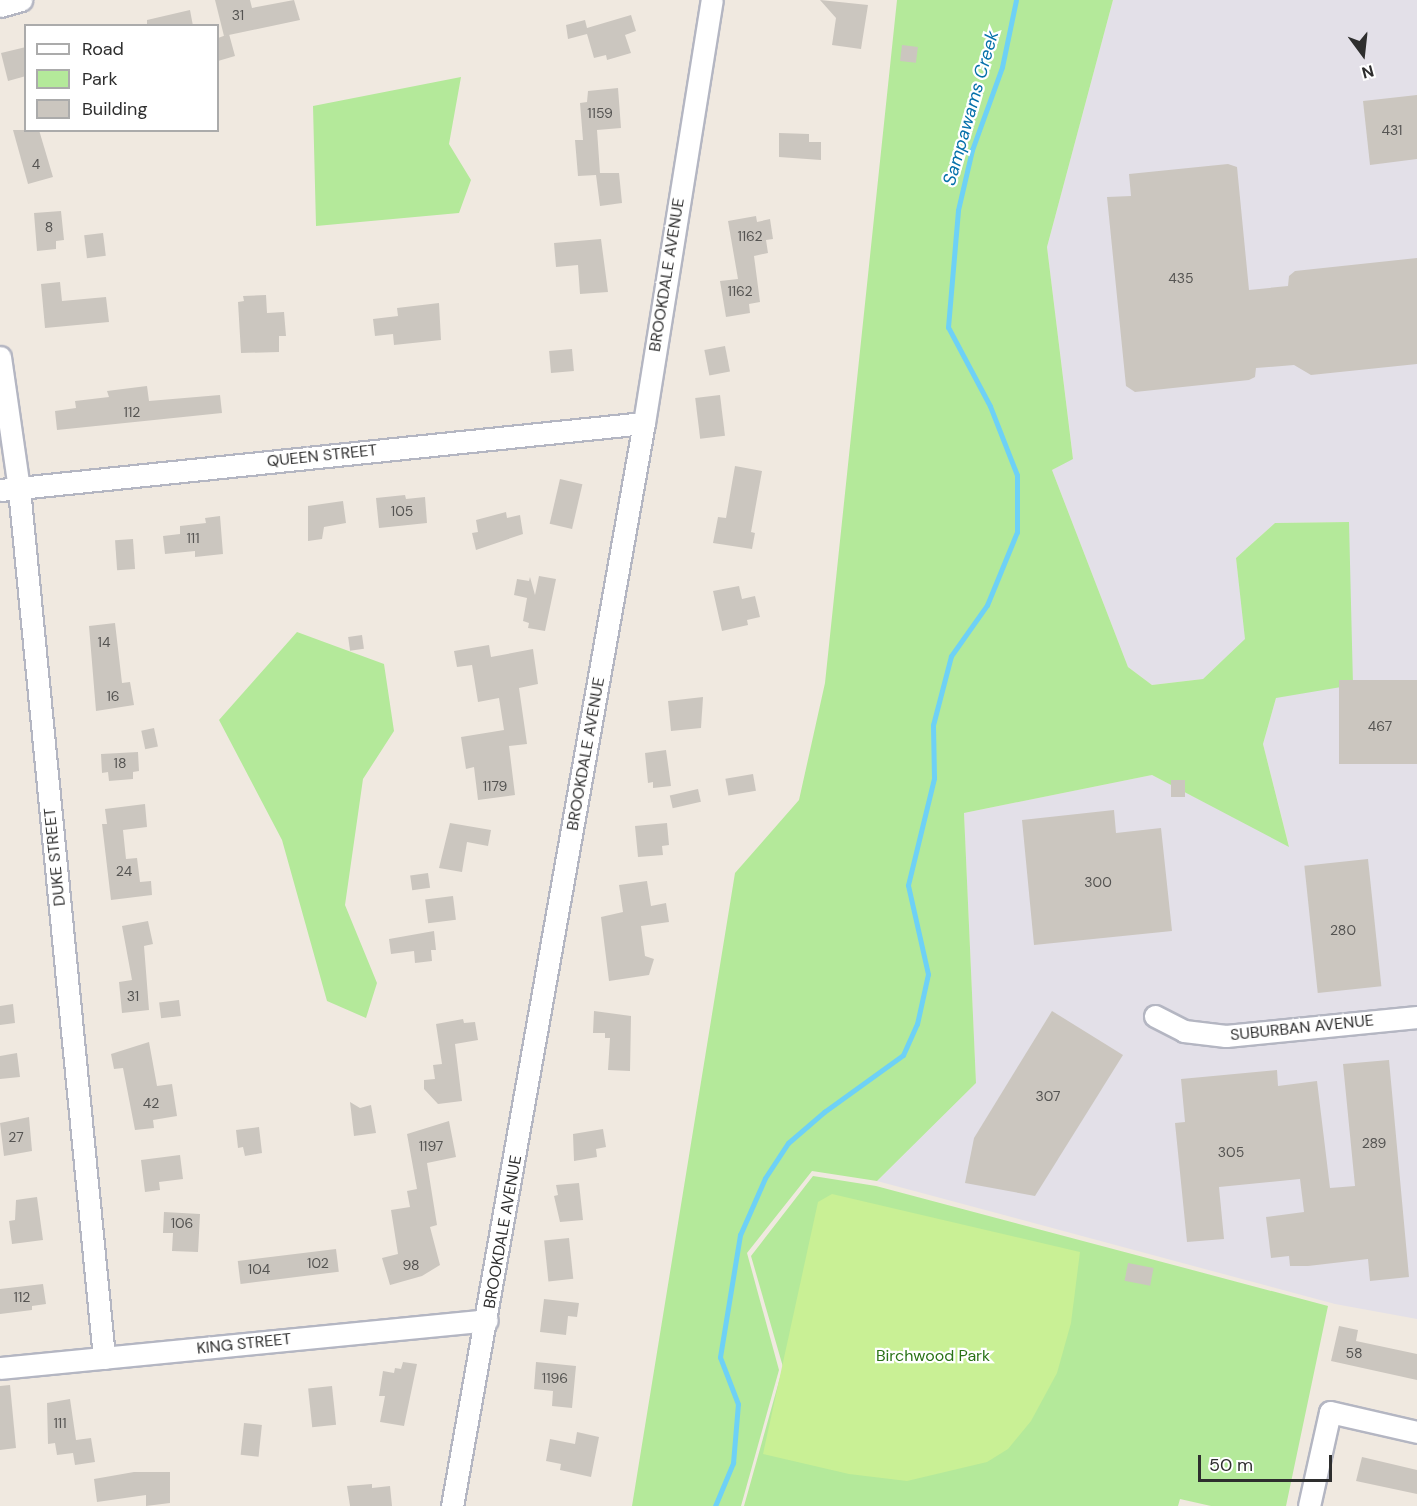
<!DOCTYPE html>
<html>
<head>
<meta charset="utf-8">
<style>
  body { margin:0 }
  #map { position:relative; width:1417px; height:1506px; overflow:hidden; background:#f0e9e0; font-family:"DM Sans",sans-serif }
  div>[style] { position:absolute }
  .industrial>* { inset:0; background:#e3e0e8 }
  .green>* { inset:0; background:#b4e99a }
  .pitch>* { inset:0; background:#c9f095 }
  .stream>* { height:5px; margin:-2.5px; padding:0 2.5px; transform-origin:2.5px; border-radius:2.5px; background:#6ed1f6 }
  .building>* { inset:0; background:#cbc6bf; transform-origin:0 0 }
  .roads { filter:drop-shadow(2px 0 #b4b6c2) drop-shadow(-2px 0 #b4b6c2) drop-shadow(0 2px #b4b6c2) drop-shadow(0 -2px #b4b6c2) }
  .street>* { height:21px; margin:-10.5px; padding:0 10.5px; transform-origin:10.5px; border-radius:10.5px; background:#fff }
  span { translate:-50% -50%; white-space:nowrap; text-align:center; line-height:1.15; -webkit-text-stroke:4.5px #fff; paint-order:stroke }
  .number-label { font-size:14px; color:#555452 }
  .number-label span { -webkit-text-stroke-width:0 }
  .street-label { font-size:16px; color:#2e2e2e }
  .park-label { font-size:16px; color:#297216 }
  .water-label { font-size:18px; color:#0570aa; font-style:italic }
  .legend { position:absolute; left:24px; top:24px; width:195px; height:108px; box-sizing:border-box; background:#fff; border:2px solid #ababab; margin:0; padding:8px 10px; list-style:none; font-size:18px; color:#2e2e2e }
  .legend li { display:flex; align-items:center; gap:12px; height:30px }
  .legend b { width:30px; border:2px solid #ababab }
  .north { position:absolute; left:1333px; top:24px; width:60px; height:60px; -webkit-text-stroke:4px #fff; paint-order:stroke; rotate:165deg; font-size:16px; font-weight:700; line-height:24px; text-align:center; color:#2e2e2e }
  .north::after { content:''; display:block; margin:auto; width:21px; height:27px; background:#2e2e2e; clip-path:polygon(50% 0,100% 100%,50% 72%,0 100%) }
  .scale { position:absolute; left:1198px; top:1455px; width:134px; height:27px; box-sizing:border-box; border:3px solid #2e2e2e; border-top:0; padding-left:8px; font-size:18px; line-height:21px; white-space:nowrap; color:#2e2e2e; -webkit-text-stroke:4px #fff; paint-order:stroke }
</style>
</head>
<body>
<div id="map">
  <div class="industrial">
    <i style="clip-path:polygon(1113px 0,1417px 0,1417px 1319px,1335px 1304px,877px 1181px,976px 1083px,964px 813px,1152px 775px,1289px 846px,1263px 744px,1276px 698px,1349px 522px,1275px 523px,1236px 558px,1246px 639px,1203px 679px,1152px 685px,1128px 667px,1052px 470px,1073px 458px,1047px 247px)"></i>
  </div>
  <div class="green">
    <i style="clip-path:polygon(897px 0,1113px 0,1047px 247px,1073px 459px,1052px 470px,1128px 667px,1152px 685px,1203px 679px,1245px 639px,1236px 558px,1275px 523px,1349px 522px,1353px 685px,1276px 698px,1263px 744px,1289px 847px,1152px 775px,964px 813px,976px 1083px,877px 1181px,812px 1171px,747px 1253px,779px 1370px,741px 1506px,632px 1506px,735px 873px,799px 800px,825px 683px)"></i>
    <i style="clip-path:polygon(461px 77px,449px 144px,471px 180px,459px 213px,316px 226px,313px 106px)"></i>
    <i style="clip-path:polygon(297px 632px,384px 664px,394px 731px,363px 779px,345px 905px,377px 983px,366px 1018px,327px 1001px,282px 840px,219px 720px)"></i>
    <i style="clip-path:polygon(813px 1176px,876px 1186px,1328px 1306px,1286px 1506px,1211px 1506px,1180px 1499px,1178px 1506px,744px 1506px,783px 1367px,751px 1256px)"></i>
  </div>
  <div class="pitch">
    <i style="clip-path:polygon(832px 1194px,1080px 1252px,1071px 1323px,1057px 1373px,1031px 1421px,1008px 1449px,987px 1462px,907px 1481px,849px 1474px,763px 1454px,818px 1202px)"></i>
  </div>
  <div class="stream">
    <i style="left:715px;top:1506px;width:47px;rotate:-67.3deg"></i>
    <i style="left:733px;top:1463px;width:59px;rotate:-85.2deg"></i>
    <i style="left:738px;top:1404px;width:50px;rotate:-111deg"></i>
    <i style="left:720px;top:1357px;width:124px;rotate:-80.7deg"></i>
    <i style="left:740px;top:1235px;width:62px;rotate:-66.3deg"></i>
    <i style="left:765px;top:1178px;width:42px;rotate:-56.7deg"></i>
    <i style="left:788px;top:1143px;width:48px;rotate:-40.7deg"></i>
    <i style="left:824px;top:1112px;width:97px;rotate:-35.8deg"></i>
    <i style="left:903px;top:1055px;width:34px;rotate:-66deg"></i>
    <i style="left:917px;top:1024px;width:51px;rotate:-77.6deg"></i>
    <i style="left:928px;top:974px;width:91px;rotate:-102.7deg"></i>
    <i style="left:908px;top:885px;width:110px;rotate:-76.3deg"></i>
    <i style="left:934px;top:778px;width:53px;rotate:-91.1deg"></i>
    <i style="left:933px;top:725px;width:71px;rotate:-75.4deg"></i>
    <i style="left:951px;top:656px;width:62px;rotate:-54.8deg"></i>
    <i style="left:987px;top:605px;width:79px;rotate:-67.7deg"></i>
    <i style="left:1017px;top:532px;width:57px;rotate:-90deg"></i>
    <i style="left:1017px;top:475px;width:74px;rotate:-111.4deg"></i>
    <i style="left:990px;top:406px;width:89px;rotate:-118deg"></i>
    <i style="left:948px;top:327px;width:117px;rotate:-85.1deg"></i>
    <i style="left:958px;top:210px;width:62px;rotate:-76.9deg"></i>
    <i style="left:972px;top:150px;width:88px;rotate:-70.1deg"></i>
    <i style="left:1002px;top:67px;width:68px;rotate:-78.2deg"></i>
  </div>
  <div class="building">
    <i style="clip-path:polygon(215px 0,250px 0,252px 8px,294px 0,300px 20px,224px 36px)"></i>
    <i style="clip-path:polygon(820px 0,868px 5px,861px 49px,832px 45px,836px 18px)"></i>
    <i style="clip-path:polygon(190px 10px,193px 26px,147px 26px,147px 20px)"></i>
    <i style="clip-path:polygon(631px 15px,636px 31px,625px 35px,631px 53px,607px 60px,606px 55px,594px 58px,587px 34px,568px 39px,566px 25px,585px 20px,587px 28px)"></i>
    <i style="clip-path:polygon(229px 34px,235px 56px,218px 61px,218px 38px)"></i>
    <i style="left:902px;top:45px;width:16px;height:16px;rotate:7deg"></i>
    <i style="clip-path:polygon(26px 47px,26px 76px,8px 81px,1px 53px)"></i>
    <i style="clip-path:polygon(618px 88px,621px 128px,597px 130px,600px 173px,619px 173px,622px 203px,600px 206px,596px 175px,578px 176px,575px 140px,583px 140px,580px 103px,587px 102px,588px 91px)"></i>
    <i style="clip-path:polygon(1417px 95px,1417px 159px,1370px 165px,1363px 101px)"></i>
    <i style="clip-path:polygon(13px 130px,39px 130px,53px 177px,28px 184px)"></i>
    <i style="clip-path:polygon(779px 133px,809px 134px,809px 142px,821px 142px,821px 160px,779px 157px)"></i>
    <i style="clip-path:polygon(1228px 164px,1237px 167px,1249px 290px,1288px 286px,1289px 276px,1295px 271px,1417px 258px,1417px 364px,1311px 375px,1294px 365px,1256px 368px,1255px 377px,1249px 380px,1135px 392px,1126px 386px,1107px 197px,1131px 196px,1129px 174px)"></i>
    <i style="clip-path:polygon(61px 211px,64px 240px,56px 241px,56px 249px,37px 251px,34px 213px)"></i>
    <i style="clip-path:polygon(756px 216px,757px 222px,770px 219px,773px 239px,766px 240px,768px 253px,754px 256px,760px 302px,749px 304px,750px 313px,726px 317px,720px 281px,738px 279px,728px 221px)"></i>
    <i style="left:103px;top:233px;width:23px;height:19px;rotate:83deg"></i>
    <i style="clip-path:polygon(601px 239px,608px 292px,580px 294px,578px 265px,556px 267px,554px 243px)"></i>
    <i style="clip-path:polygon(60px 282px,62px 301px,106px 297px,109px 322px,45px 328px,41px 284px)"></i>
    <i style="clip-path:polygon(266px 295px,267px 313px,284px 312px,286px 336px,279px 336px,279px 352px,241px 353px,238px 302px,244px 301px,243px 296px)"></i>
    <i style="clip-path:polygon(439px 303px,441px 340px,394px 345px,393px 334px,375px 336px,373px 319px,398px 316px,397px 308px)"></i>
    <i style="left:725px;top:346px;width:26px;height:21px;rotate:79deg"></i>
    <i style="left:572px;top:349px;width:22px;height:23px;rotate:85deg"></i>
    <i style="clip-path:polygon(147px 386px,149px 401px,220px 395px,222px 413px,57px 430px,55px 411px,76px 408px,75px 401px,109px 397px,107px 391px)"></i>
    <i style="left:720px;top:395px;width:41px;height:25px;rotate:83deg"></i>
    <i style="clip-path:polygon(735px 466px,762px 471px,751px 532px,755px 533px,752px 549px,713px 543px,718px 517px,726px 518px)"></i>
    <i style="left:560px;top:479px;width:23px;height:46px;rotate:13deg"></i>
    <i style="clip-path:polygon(405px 495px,406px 499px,425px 497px,427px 523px,379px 528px,376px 498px)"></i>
    <i style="clip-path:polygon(343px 501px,346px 523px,324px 527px,322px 539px,308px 541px,308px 506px)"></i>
    <i style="clip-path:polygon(506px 512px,507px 518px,520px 515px,523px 534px,476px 550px,472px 533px,478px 532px,476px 520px)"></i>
    <i style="clip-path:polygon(220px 516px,223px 554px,195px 557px,195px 551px,165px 554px,163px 536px,180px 534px,180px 526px,206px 523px,205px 518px)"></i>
    <i style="left:133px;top:539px;width:30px;height:18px;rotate:86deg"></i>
    <i style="clip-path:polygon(539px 576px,556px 579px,545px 631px,528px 628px,529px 623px,523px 621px,527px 598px,514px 595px,517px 579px,529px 581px,530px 577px,535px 595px)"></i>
    <i style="clip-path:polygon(739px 586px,742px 599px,755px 596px,760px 617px,747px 620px,748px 625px,722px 631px,713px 591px)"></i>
    <i style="clip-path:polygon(115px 623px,122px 683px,130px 682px,134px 705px,96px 711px,89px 626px)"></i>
    <i style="left:362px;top:635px;width:14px;height:14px;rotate:82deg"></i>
    <i style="clip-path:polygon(489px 645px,491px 657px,533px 649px,538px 684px,519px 688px,527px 744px,509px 746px,515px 795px,478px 800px,474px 767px,466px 769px,461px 737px,504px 730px,499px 698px,478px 702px,472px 665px,457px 667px,454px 651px)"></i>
    <i style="left:1417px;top:680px;width:84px;height:78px;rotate:90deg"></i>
    <i style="clip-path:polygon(703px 697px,701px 728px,671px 731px,668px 701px)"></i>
    <i style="left:154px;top:728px;width:19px;height:13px;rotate:78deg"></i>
    <i style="clip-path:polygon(666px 750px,671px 786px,653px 788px,653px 782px,648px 783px,645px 753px)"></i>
    <i style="clip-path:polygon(138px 752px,139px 771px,133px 772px,133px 779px,109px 781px,108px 772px,102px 773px,101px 754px)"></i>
    <i style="left:753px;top:774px;width:17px;height:28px;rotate:80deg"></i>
    <i style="left:1171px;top:780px;width:14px;height:17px"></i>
    <i style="left:698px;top:789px;width:13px;height:29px;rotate:77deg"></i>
    <i style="clip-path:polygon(145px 804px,147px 827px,123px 830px,126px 859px,137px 858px,140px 882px,151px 881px,152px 895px,111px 900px,102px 824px,107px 824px,105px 809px)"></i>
    <i style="clip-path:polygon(1114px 810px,1116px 833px,1161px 828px,1172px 931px,1034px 945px,1022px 820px)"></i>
    <i style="clip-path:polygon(450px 823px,491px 830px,488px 846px,467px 842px,462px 872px,439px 868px)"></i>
    <i style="clip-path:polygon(667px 823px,669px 845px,662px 846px,663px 855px,638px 857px,635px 826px)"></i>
    <i style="left:1368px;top:859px;width:128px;height:64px;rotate:84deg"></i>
    <i style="left:428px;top:873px;width:15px;height:18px;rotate:82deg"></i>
    <i style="clip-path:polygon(647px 881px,651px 906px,666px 903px,669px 922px,641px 926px,645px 956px,654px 959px,649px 975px,609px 981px,601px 917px,623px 912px,619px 885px)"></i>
    <i style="left:453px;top:896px;width:24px;height:28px;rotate:83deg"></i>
    <i style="clip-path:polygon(148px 921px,153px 944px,144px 946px,149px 1010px,122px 1013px,119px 982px,132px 980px,122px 926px)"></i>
    <i style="clip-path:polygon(434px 931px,436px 950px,431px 950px,432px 961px,415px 963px,414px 951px,391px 954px,389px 939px)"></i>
    <i style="left:179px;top:1000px;width:16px;height:20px;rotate:83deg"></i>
    <i style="clip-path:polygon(13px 1004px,15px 1023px,0 1025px,0 1006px)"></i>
    <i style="clip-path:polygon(594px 1011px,631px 1016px,630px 1071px,608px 1070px,610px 1038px,605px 1038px,605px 1033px,593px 1033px)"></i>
    <i style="clip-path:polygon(1052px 1011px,1123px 1055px,1035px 1196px,965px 1183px,974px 1138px)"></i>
    <i style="clip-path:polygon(463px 1019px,464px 1023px,475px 1022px,478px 1040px,455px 1044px,462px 1101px,438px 1104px,424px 1089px,424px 1080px,435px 1079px,433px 1065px,442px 1064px,436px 1024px)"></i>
    <i style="clip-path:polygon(149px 1042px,157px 1086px,172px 1084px,177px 1116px,153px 1120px,154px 1128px,135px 1130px,123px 1068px,114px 1069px,111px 1054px)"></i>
    <i style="clip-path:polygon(17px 1053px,20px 1077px,0 1079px,0 1056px)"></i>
    <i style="clip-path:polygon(1389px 1060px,1409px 1277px,1370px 1281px,1368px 1259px,1308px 1266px,1290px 1266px,1289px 1256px,1271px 1258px,1266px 1217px,1304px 1212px,1300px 1179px,1219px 1187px,1224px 1239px,1187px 1242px,1175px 1123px,1185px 1122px,1181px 1079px,1277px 1070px,1278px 1086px,1317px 1081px,1330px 1188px,1355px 1186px,1343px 1064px)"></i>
    <i style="clip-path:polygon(350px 1102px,360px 1108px,371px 1105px,376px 1133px,354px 1136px)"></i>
    <i style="clip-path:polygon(29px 1117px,32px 1151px,4px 1156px,0 1123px)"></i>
    <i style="clip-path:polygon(449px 1121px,456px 1157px,427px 1163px,437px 1225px,430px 1227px,440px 1265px,422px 1276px,390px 1285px,382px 1258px,398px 1254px,391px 1210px,410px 1207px,407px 1191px,417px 1189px,407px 1134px)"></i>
    <i style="clip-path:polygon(259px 1127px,262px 1153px,245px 1156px,243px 1147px,238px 1148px,236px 1130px)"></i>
    <i style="clip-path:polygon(603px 1129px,606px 1147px,596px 1149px,597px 1157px,574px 1161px,573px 1134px)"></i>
    <i style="clip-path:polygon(180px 1155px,183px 1179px,159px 1182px,160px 1190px,145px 1192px,141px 1160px)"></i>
    <i style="clip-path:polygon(579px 1183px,583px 1220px,560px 1222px,554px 1196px,558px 1195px,556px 1185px)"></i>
    <i style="clip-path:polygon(37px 1197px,43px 1240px,12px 1244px,9px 1221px,15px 1220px,16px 1200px)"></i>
    <i style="clip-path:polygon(164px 1212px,200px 1214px,198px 1252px,172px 1251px,173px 1233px,163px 1233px)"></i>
    <i style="left:569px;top:1238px;width:41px;height:25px;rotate:84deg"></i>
    <i style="left:336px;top:1249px;width:23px;height:99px;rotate:83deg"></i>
    <i style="left:1128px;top:1263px;width:26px;height:18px;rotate:11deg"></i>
    <i style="clip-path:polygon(43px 1284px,46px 1304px,32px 1306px,32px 1310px,0 1314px,0 1289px)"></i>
    <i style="clip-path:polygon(544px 1299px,579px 1303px,577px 1317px,568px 1316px,566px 1335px,540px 1332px)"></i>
    <i style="clip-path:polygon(1339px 1326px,1358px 1330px,1356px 1341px,1417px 1354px,1417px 1380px,1331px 1361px)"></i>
    <i style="clip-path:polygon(403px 1362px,417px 1364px,404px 1426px,380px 1422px,385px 1396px,379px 1396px,383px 1371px,394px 1373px,395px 1368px,401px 1369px)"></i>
    <i style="clip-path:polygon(536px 1362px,576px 1366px,572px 1408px,552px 1406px,553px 1391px,534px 1389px)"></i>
    <i style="clip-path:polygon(10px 1385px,16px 1448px,0 1450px,0 1386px)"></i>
    <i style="left:332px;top:1386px;width:39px;height:24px;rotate:84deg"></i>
    <i style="clip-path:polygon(70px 1399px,76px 1440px,91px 1438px,95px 1462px,75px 1465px,73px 1453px,57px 1455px,55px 1443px,48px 1444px,47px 1403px)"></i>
    <i style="left:244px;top:1423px;width:18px;height:32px;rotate:6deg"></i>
    <i style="clip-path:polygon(577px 1432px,599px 1437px,591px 1477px,560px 1470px,561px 1464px,546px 1461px,550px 1439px,575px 1444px)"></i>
    <i style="clip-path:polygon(1362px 1457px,1417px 1470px,1417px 1494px,1356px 1481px)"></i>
    <i style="clip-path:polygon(134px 1472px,170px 1472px,170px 1503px,146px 1506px,146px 1495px,97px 1502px,94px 1479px)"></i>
    <i style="clip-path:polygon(372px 1484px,372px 1488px,390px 1486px,392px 1506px,350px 1506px,347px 1486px)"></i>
  </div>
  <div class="roads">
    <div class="street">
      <i style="left:0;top:6px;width:22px;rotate:-16deg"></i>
      <i style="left:0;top:357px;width:133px;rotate:81.8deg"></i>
      <i style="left:19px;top:489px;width:873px;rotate:84.41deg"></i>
      <i style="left:0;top:490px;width:647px;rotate:-5.94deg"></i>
      <i style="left:1155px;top:1016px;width:33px;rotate:27deg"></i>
      <i style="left:1184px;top:1031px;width:42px;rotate:6.8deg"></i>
      <i style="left:1226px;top:1036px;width:192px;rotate:-5.7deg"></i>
      <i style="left:0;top:1368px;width:489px;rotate:-5.6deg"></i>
      <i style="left:452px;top:1506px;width:1100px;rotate:-79.95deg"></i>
      <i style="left:644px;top:423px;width:428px;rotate:-80.9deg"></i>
      <i style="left:1309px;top:1506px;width:96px;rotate:-77.4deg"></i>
      <i style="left:1330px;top:1412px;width:89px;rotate:12.9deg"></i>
    </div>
  </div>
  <div class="number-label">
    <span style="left:238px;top:15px">31</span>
    <span style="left:600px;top:113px">1159</span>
    <span style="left:1392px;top:130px">431</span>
    <span style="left:36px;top:164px">4</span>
    <span style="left:49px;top:227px">8</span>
    <span style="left:750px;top:236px">1162</span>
    <span style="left:1181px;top:278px">435</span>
    <span style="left:740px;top:291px">1162</span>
    <span style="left:132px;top:412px">112</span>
    <span style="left:402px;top:511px">105</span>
    <span style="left:193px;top:538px">111</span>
    <span style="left:104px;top:642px">14</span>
    <span style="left:113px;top:696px">16</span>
    <span style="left:1380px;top:726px">467</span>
    <span style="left:120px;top:763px">18</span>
    <span style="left:495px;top:786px">1179</span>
    <span style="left:124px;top:871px">24</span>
    <span style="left:1098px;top:882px">300</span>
    <span style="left:1343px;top:930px">280</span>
    <span style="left:133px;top:996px">31</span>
    <span style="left:1048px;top:1096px">307</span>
    <span style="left:151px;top:1103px">42</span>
    <span style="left:16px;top:1137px">27</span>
    <span style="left:1374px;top:1143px">289</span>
    <span style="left:431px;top:1146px">1197</span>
    <span style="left:1231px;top:1152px">305</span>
    <span style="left:182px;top:1223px">106</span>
    <span style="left:318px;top:1263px">102</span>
    <span style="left:411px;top:1265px">98</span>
    <span style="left:259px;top:1269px">104</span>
    <span style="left:22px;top:1297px">112</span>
    <span style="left:1354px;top:1353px">58</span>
    <span style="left:555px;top:1378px">1196</span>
    <span style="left:60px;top:1423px">111</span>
  </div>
  <div class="street-label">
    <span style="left:667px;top:275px;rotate:-81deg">BROOKDALE AVENUE</span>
    <span style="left:322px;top:456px;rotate:-6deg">QUEEN STREET</span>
    <span style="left:586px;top:754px;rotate:-80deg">BROOKDALE AVENUE</span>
    <span style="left:55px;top:857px;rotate:-96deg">DUKE STREET</span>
    <span style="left:1302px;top:1028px;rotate:-6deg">SUBURBAN AVENUE</span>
    <span style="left:503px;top:1232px;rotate:-80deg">BROOKDALE AVENUE</span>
    <span style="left:244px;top:1344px;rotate:-6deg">KING STREET</span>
  </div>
  <div class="park-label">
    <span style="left:933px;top:1356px">Birchwood Park</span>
  </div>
  <div class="water-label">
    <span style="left:971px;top:108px;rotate:-74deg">Sampawams Creek</span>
  </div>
  <ul class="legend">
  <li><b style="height:8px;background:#fff"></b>Road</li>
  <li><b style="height:16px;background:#b4e99a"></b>Park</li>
  <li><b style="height:16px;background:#cbc6bf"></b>Building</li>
  </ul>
  <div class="north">N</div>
  <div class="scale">50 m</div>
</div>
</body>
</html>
